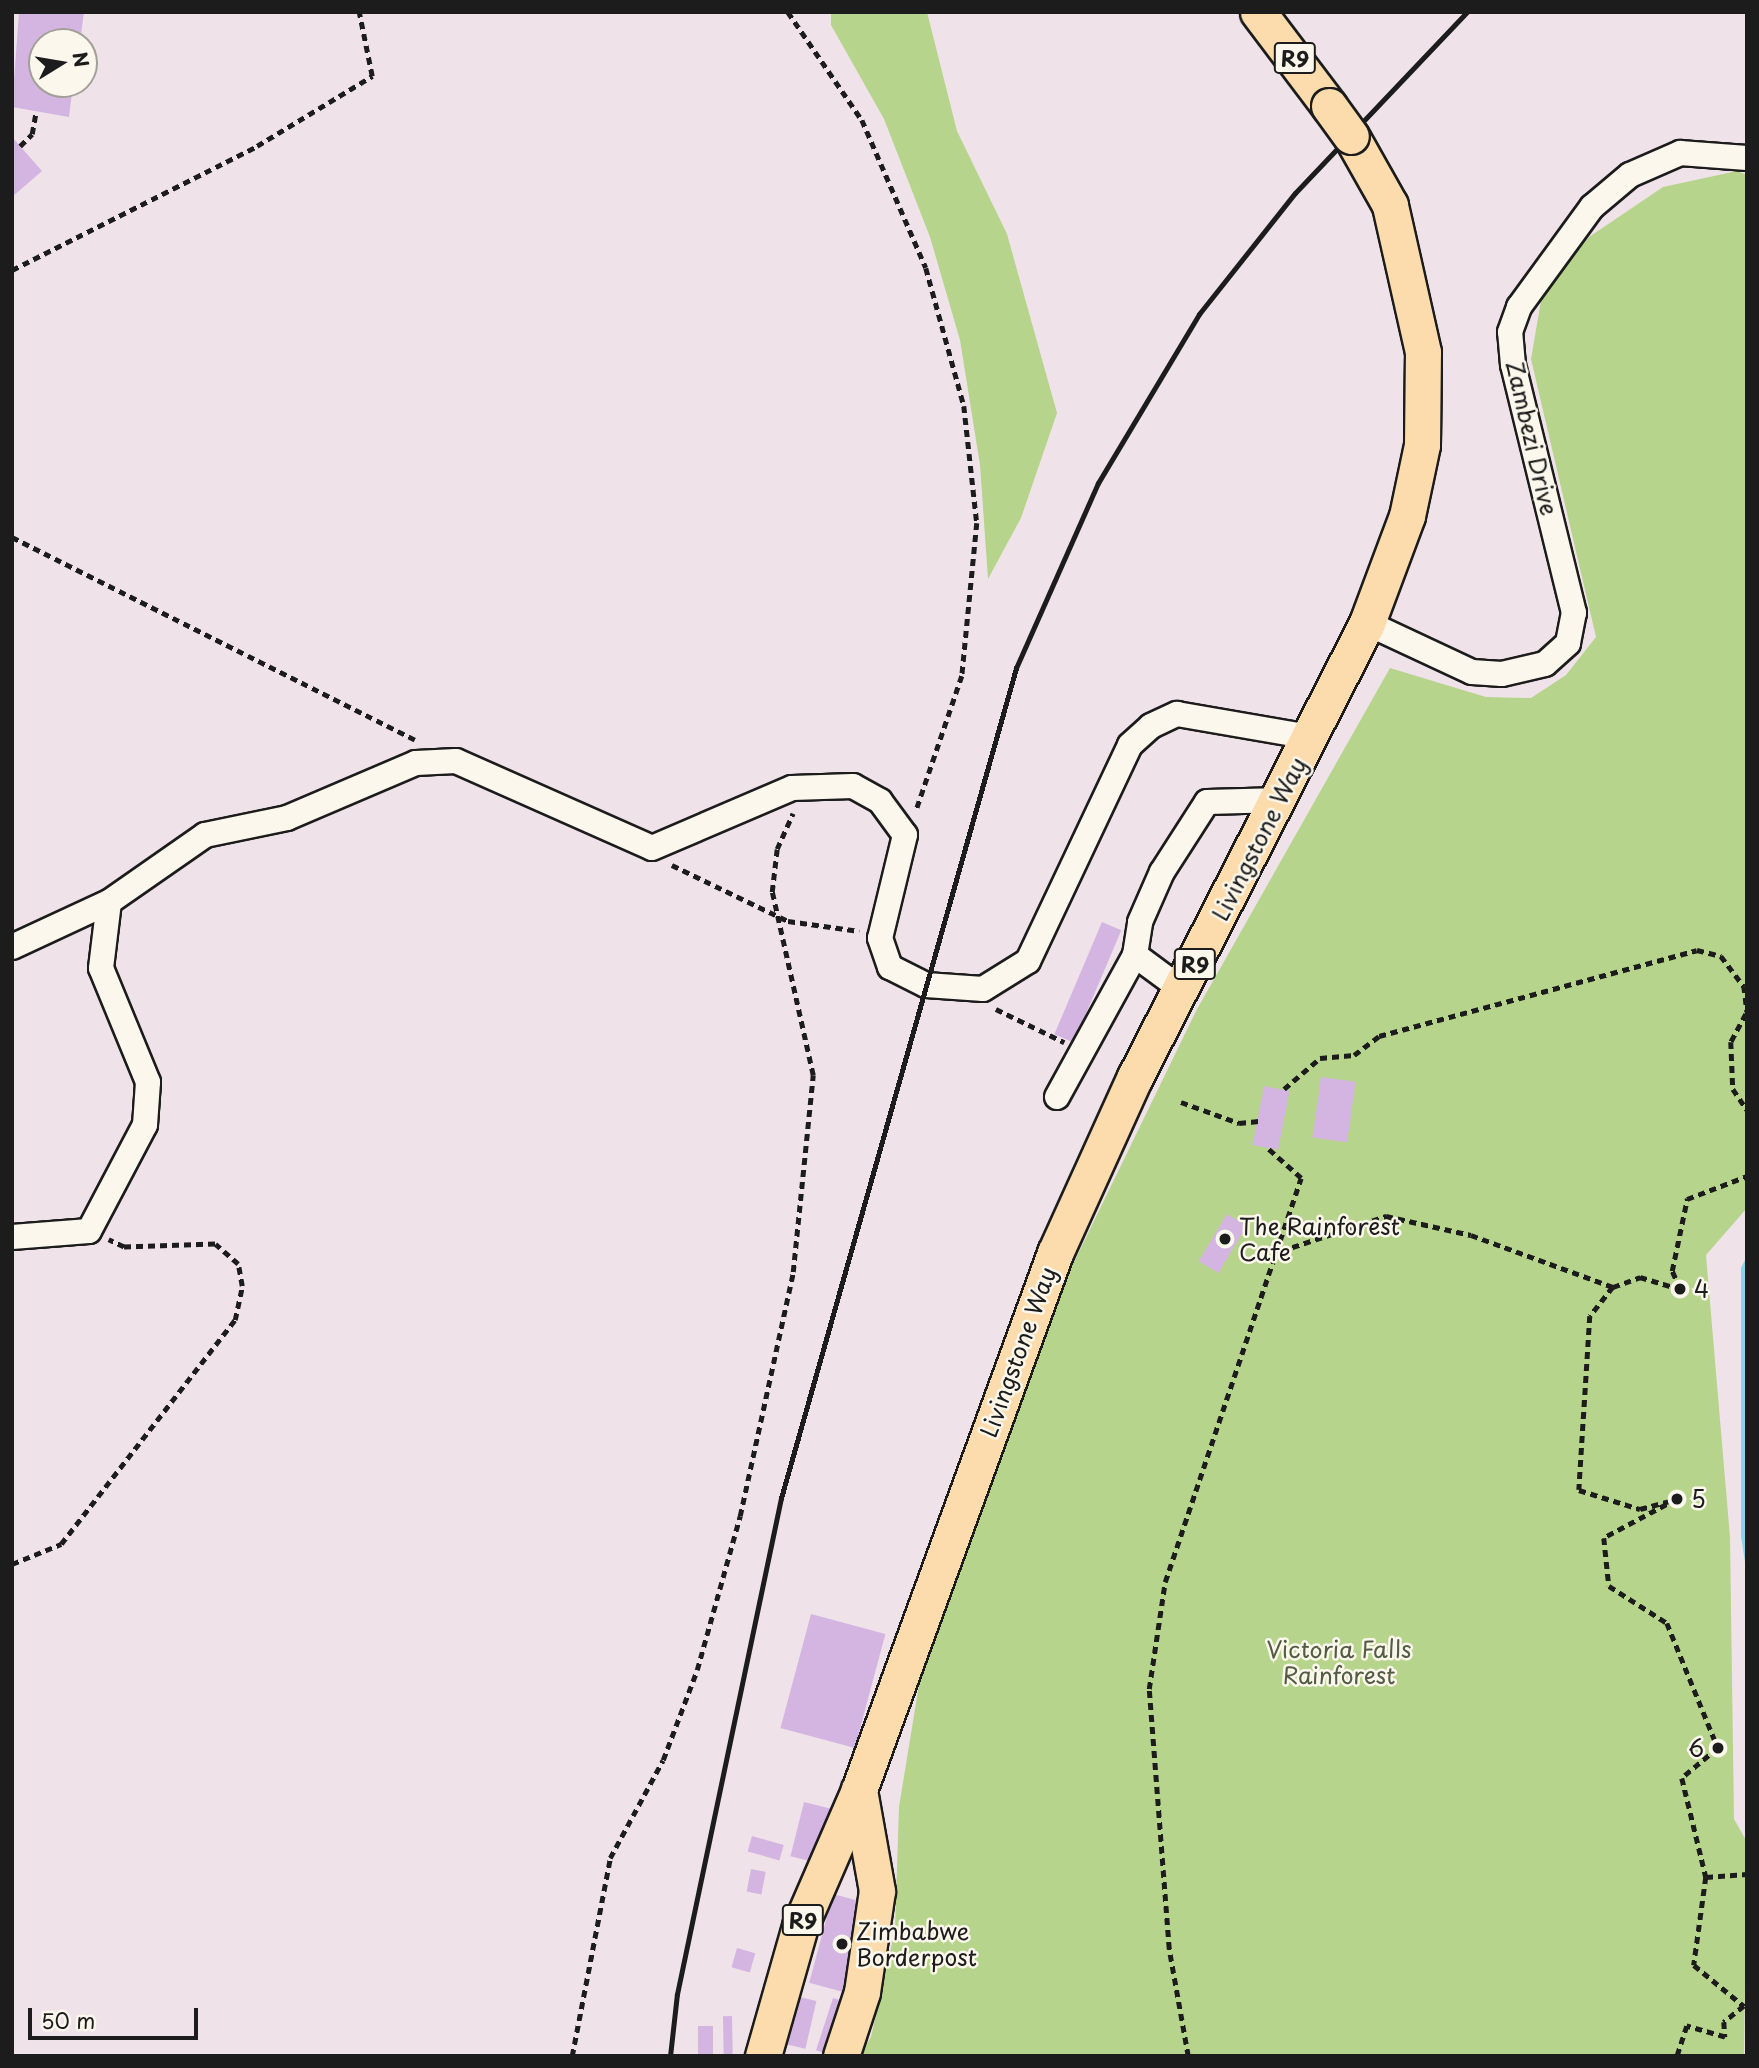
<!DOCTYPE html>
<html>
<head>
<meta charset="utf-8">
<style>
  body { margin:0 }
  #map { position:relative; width:1759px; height:2068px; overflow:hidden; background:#efe3e9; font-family:"Playpen Sans",sans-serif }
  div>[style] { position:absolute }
  .green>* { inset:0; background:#b7d48c }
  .water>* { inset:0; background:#8ad3eb }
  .building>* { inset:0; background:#d4b5e2; transform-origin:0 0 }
  .path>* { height:4.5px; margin-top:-2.25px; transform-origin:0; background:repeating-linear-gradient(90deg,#1c1c1c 0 7px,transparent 0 12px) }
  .roads { filter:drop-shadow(2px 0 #1c1c1c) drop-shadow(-2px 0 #1c1c1c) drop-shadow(0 2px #1c1c1c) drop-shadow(0 -2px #1c1c1c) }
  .minor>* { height:24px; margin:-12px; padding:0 12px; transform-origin:12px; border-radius:12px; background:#fbf7ec }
  .highway>* { height:35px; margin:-17.5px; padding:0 17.5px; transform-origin:17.5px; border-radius:17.5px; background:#fcdcac }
  .rail>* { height:5px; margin:-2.5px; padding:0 2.5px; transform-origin:2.5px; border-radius:2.5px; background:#1c1c1c }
  .bridges { filter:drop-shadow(2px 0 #1c1c1c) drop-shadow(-2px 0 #1c1c1c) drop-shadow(0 2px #1c1c1c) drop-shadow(0 -2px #1c1c1c) }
  .highway-bridge>* { height:35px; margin:-17.5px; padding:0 17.5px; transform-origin:17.5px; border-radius:17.5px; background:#fcdcac }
  .dots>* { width:19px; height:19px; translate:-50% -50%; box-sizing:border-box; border:4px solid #fbf7ec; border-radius:50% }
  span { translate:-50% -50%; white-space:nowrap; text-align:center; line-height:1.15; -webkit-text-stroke:5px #fbf7ec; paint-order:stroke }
  .shield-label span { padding:2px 5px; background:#fbf7ec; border:2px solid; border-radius:5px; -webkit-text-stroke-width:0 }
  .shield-label { font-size:21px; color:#1c1c1c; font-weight:700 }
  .street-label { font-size:23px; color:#1c1c1c }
  .poi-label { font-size:23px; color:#1c1c1c }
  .left { translate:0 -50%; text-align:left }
  .right { translate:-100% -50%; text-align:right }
  .park-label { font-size:23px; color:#525c43 }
  .frame { position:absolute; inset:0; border:14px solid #1c1c1c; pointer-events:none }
  .north { position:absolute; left:28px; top:28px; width:70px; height:70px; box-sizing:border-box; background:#fbf7ec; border:2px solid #a29f99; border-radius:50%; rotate:79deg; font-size:19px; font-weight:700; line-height:28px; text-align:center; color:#1c1c1c }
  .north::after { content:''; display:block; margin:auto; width:24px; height:32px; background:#1c1c1c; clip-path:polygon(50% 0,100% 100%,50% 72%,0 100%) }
  .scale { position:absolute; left:28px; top:2008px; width:170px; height:32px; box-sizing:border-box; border:4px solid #1c1c1c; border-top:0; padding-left:9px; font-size:21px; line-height:24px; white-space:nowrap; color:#1c1c1c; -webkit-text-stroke:5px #fbf7ec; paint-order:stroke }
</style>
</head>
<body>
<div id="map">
  <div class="green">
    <i style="clip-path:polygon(831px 12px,927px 12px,957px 131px,1007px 234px,1057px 413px,1021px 518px,988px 579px,980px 465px,960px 340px,930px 237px,884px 119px,831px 25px)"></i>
    <i style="clip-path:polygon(1737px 171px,1747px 175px,1747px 1208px,1706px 1255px,1730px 1537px,1734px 1819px,1747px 1842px,1744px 2056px,859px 2056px,871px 2037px,895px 1930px,899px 1807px,924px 1654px,1060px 1291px,1196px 1011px,1390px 668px,1486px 697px,1531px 698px,1566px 675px,1596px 637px,1531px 359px,1543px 289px,1589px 237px,1663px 187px)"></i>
  </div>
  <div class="water">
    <i style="clip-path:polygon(1747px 1256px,1747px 1575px,1741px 1536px,1741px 1268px)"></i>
  </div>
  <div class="building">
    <i style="clip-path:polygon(19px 12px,84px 12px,80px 42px,42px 42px,42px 84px,73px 84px,69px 117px,12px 107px)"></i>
    <i style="clip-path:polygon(12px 137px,42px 171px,12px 197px)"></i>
    <i style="left:1102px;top:922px;width:21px;height:122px;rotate:23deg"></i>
    <i style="left:1321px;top:1077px;width:35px;height:61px;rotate:8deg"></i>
    <i style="left:1264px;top:1086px;width:26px;height:60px;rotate:11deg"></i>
    <i style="left:1227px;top:1214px;width:23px;height:55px;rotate:31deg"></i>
    <i style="left:811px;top:1614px;width:77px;height:118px;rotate:15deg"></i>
    <i style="left:804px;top:1802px;width:32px;height:56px;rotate:14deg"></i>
    <i style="left:752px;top:1836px;width:33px;height:16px;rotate:16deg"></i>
    <i style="left:751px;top:1869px;width:15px;height:23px;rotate:11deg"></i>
    <i style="left:833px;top:1894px;width:41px;height:92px;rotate:15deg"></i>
    <i style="left:737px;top:1948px;width:19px;height:20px;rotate:16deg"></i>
    <i style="left:795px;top:1996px;width:22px;height:49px;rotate:13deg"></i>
    <i style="left:833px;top:1998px;width:19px;height:55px;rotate:18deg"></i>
    <i style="left:732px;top:2016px;width:39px;height:9px;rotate:89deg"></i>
    <i style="left:698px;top:2026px;width:15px;height:30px"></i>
  </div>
  <div class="path">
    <i style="left:788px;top:12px;width:131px;rotate:55.6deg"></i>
    <i style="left:862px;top:120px;width:161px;rotate:66.6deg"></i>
    <i style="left:926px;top:268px;width:143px;rotate:74.6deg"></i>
    <i style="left:964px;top:406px;width:118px;rotate:83.7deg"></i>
    <i style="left:977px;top:523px;width:154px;rotate:95.6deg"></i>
    <i style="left:962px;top:676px;width:143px;rotate:108.8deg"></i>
    <i style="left:20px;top:146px;width:17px;rotate:-45deg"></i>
    <i style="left:32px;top:134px;width:23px;rotate:-80deg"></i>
    <i style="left:12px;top:270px;width:275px;rotate:-26.8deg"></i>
    <i style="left:257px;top:146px;width:135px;rotate:-31.3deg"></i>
    <i style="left:372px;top:76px;width:65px;rotate:-101.5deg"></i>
    <i style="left:12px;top:537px;width:451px;rotate:26.7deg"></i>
    <i style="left:672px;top:865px;width:129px;rotate:25.8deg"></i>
    <i style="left:788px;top:921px;width:72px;rotate:8deg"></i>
    <i style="left:996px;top:1009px;width:76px;rotate:25.9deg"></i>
    <i style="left:1746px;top:1014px;width:32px;rotate:118deg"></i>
    <i style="left:1731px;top:1042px;width:47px;rotate:87.6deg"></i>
    <i style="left:1733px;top:1089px;width:25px;rotate:56deg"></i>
    <i style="left:1284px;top:1089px;width:48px;rotate:-40.7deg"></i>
    <i style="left:1320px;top:1058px;width:34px;rotate:-5deg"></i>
    <i style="left:1354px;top:1055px;width:31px;rotate:-37deg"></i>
    <i style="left:1379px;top:1036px;width:329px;rotate:-15.1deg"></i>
    <i style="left:1697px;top:950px;width:25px;rotate:14deg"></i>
    <i style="left:1721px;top:956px;width:38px;rotate:53deg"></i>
    <i style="left:1744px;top:986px;width:26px;rotate:83deg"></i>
    <i style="left:1181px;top:1102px;width:62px;rotate:19.9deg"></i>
    <i style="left:1239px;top:1123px;width:20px;rotate:-6deg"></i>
    <i style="left:1281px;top:1251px;width:111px;rotate:-18.4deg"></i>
    <i style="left:1386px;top:1216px;width:87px;rotate:12.6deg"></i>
    <i style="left:1471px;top:1235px;width:151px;rotate:20.1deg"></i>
    <i style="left:1613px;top:1287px;width:29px;rotate:-20deg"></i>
    <i style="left:1640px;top:1277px;width:42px;rotate:16.7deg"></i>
    <i style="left:1680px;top:1289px;width:20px;rotate:-114deg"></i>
    <i style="left:1672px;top:1271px;width:74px;rotate:-78.2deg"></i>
    <i style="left:1687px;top:1199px;width:64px;rotate:-21deg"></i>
    <i style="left:1613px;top:1287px;width:37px;rotate:128deg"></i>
    <i style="left:1590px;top:1316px;width:174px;rotate:93.6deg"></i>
    <i style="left:1579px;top:1490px;width:64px;rotate:17.3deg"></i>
    <i style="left:1640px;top:1509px;width:38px;rotate:-15deg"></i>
    <i style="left:1677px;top:1499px;width:83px;rotate:151.9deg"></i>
    <i style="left:1604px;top:1538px;width:48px;rotate:84.1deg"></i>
    <i style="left:1609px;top:1586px;width:69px;rotate:32.5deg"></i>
    <i style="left:1667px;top:1623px;width:135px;rotate:67.8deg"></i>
    <i style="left:1718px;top:1748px;width:47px;rotate:140.2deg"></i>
    <i style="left:1682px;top:1778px;width:102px;rotate:76.4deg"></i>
    <i style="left:1706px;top:1877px;width:89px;rotate:97.8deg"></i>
    <i style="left:1694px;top:1965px;width:65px;rotate:39.4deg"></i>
    <i style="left:1744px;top:2006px;width:26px;rotate:141deg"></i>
    <i style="left:1724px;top:2022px;width:15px;rotate:86deg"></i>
    <i style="left:1725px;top:2037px;width:40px;rotate:-164deg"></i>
    <i style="left:1687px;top:2026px;width:32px;rotate:108deg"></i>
    <i style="left:12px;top:1564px;width:53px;rotate:-22.2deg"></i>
    <i style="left:61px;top:1544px;width:284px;rotate:-52.2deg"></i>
    <i style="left:235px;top:1320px;width:35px;rotate:-78deg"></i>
    <i style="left:242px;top:1286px;width:22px;rotate:-100deg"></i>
    <i style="left:238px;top:1264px;width:30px;rotate:-139deg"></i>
    <i style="left:215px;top:1244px;width:91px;rotate:178.1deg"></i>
    <i style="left:124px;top:1247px;width:17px;rotate:-155deg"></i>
    <i style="left:1706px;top:1877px;width:41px;rotate:-4.2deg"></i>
    <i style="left:572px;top:2056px;width:202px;rotate:-79.1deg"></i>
    <i style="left:610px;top:1858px;width:111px;rotate:-61.6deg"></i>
    <i style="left:663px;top:1760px;width:96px;rotate:-69.3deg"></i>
    <i style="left:697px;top:1670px;width:160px;rotate:-74.4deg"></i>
    <i style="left:740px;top:1516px;width:250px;rotate:-77.7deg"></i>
    <i style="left:793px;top:1272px;width:198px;rotate:-84.2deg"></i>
    <i style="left:813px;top:1075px;width:188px;rotate:-102.6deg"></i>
    <i style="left:772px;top:892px;width:43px;rotate:-83.4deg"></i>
    <i style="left:777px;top:849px;width:39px;rotate:-66deg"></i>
    <i style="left:1188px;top:2056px;width:109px;rotate:-100.1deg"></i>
    <i style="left:1169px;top:1949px;width:261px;rotate:-94.4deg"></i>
    <i style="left:1149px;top:1689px;width:108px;rotate:-81.5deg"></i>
    <i style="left:1165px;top:1582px;width:426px;rotate:-71.4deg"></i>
    <i style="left:1301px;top:1178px;width:47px;rotate:-138.5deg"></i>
  </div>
  <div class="roads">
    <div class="minor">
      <i style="left:1367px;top:623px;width:116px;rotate:25deg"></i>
      <i style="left:1472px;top:672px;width:30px;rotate:4deg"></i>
      <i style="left:1502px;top:674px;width:44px;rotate:-13.1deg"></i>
      <i style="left:1545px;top:664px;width:31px;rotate:-42deg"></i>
      <i style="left:1568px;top:643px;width:31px;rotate:-79deg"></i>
      <i style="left:1574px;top:613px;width:255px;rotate:-103.8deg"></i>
      <i style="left:1513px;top:365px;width:33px;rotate:-95deg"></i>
      <i style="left:1510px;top:332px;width:27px;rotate:-70deg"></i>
      <i style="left:1519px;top:307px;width:124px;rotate:-53.9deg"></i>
      <i style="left:1592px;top:207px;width:50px;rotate:-40.1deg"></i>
      <i style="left:1630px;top:175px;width:55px;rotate:-23.7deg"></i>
      <i style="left:1680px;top:153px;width:67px;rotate:4.3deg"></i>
      <i style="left:12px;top:947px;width:107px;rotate:-24.9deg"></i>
      <i style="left:109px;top:902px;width:117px;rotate:-34.9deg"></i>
      <i style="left:205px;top:835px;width:84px;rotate:-11.7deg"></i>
      <i style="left:287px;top:818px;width:140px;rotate:-23.1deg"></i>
      <i style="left:416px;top:763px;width:40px;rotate:-2.9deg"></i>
      <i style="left:456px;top:761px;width:214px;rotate:23.9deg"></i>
      <i style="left:652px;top:848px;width:152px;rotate:-23.2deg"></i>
      <i style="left:792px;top:788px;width:61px;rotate:-1.9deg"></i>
      <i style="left:853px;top:786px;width:31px;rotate:29deg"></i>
      <i style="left:880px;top:801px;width:42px;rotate:53.7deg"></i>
      <i style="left:905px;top:835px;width:106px;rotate:103.6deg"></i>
      <i style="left:880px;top:938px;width:31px;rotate:71deg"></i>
      <i style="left:890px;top:967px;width:40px;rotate:26.6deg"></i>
      <i style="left:926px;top:985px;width:57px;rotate:4deg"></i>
      <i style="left:983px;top:989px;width:53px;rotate:-31.9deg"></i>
      <i style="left:1028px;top:961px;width:239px;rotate:-64.7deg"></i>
      <i style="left:1130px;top:745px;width:28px;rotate:-42deg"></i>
      <i style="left:1151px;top:726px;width:29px;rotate:-25deg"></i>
      <i style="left:1177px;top:714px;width:135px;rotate:9.8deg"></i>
      <i style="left:1135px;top:955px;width:57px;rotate:36.5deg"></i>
      <i style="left:1057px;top:1097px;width:162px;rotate:-61.2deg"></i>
      <i style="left:1135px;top:955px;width:33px;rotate:-81deg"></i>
      <i style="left:1140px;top:922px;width:55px;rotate:-66.3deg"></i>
      <i style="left:1162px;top:872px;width:83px;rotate:-57.3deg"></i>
      <i style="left:1207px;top:802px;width:74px;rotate:-1.5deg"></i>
      <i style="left:12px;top:1237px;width:77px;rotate:-4.5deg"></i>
      <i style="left:89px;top:1231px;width:120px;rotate:-62.2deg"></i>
      <i style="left:145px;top:1125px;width:43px;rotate:-86deg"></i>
      <i style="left:148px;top:1082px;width:123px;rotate:-112.4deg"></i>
      <i style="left:101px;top:968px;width:66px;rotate:-83.1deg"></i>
    </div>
    <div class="highway">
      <i style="left:1258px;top:12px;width:118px;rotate:52.9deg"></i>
      <i style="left:763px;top:2056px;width:135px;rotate:-74.1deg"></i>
      <i style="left:800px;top:1926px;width:148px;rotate:-66.5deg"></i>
      <i style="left:859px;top:1790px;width:572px;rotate:-69.95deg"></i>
      <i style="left:1055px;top:1253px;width:193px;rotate:-65.6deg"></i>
      <i style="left:1135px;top:1077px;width:510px;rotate:-62.93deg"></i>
      <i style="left:1367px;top:623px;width:114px;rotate:-69.5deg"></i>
      <i style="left:1407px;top:516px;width:73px;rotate:-78.1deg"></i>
      <i style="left:1422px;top:445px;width:93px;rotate:-89.4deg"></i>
      <i style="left:1423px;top:352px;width:151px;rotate:-102.7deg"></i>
      <i style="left:1390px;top:205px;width:79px;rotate:-119.5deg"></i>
      <i style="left:841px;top:2056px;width:67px;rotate:-71.8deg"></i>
      <i style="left:862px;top:1992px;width:102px;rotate:-81.6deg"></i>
      <i style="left:877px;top:1891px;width:103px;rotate:-100.1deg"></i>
    </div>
  </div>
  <div class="rail">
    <i style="left:670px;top:2056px;width:62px;rotate:-83.6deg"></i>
    <i style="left:677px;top:1994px;width:507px;rotate:-78.16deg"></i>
    <i style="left:781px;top:1498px;width:863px;rotate:-74.19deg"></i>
    <i style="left:1016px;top:668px;width:202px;rotate:-66.1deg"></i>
    <i style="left:1098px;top:483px;width:197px;rotate:-59.1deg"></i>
    <i style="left:1199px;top:314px;width:154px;rotate:-51.6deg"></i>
    <i style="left:1295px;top:193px;width:250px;rotate:-46.5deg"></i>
  </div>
  <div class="bridges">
    <div class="highway-bridge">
      <i style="left:1329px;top:106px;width:37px;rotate:54deg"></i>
    </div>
  </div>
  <div class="dots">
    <i style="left:1225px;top:1239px;background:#1c1c1c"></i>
    <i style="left:1680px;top:1289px;background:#1c1c1c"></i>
    <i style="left:1677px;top:1499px;background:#1c1c1c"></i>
    <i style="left:1718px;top:1748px;background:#1c1c1c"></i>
    <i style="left:842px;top:1944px;background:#1c1c1c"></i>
  </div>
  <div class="shield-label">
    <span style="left:1295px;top:58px">R9</span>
    <span style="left:1195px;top:964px">R9</span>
    <span style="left:803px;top:1920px">R9</span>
  </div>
  <div class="street-label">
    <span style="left:1532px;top:438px;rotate:77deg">Zambezi Drive</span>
    <span style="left:1259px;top:839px;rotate:-63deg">Livingstone Way</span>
    <span style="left:1018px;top:1352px;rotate:-70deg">Livingstone Way</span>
  </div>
  <div class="poi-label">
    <span class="left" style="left:1239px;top:1239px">The Rainforest<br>Cafe</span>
    <span class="left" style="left:1694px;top:1289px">4</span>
    <span class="left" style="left:1691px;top:1499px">5</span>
    <span class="right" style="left:1704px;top:1748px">6</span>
    <span class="left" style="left:856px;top:1944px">Zimbabwe<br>Borderpost</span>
  </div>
  <div class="park-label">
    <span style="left:1339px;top:1662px">Victoria Falls<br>Rainforest</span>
  </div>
  <div class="frame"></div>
  <div class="north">N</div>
  <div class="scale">50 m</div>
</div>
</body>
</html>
